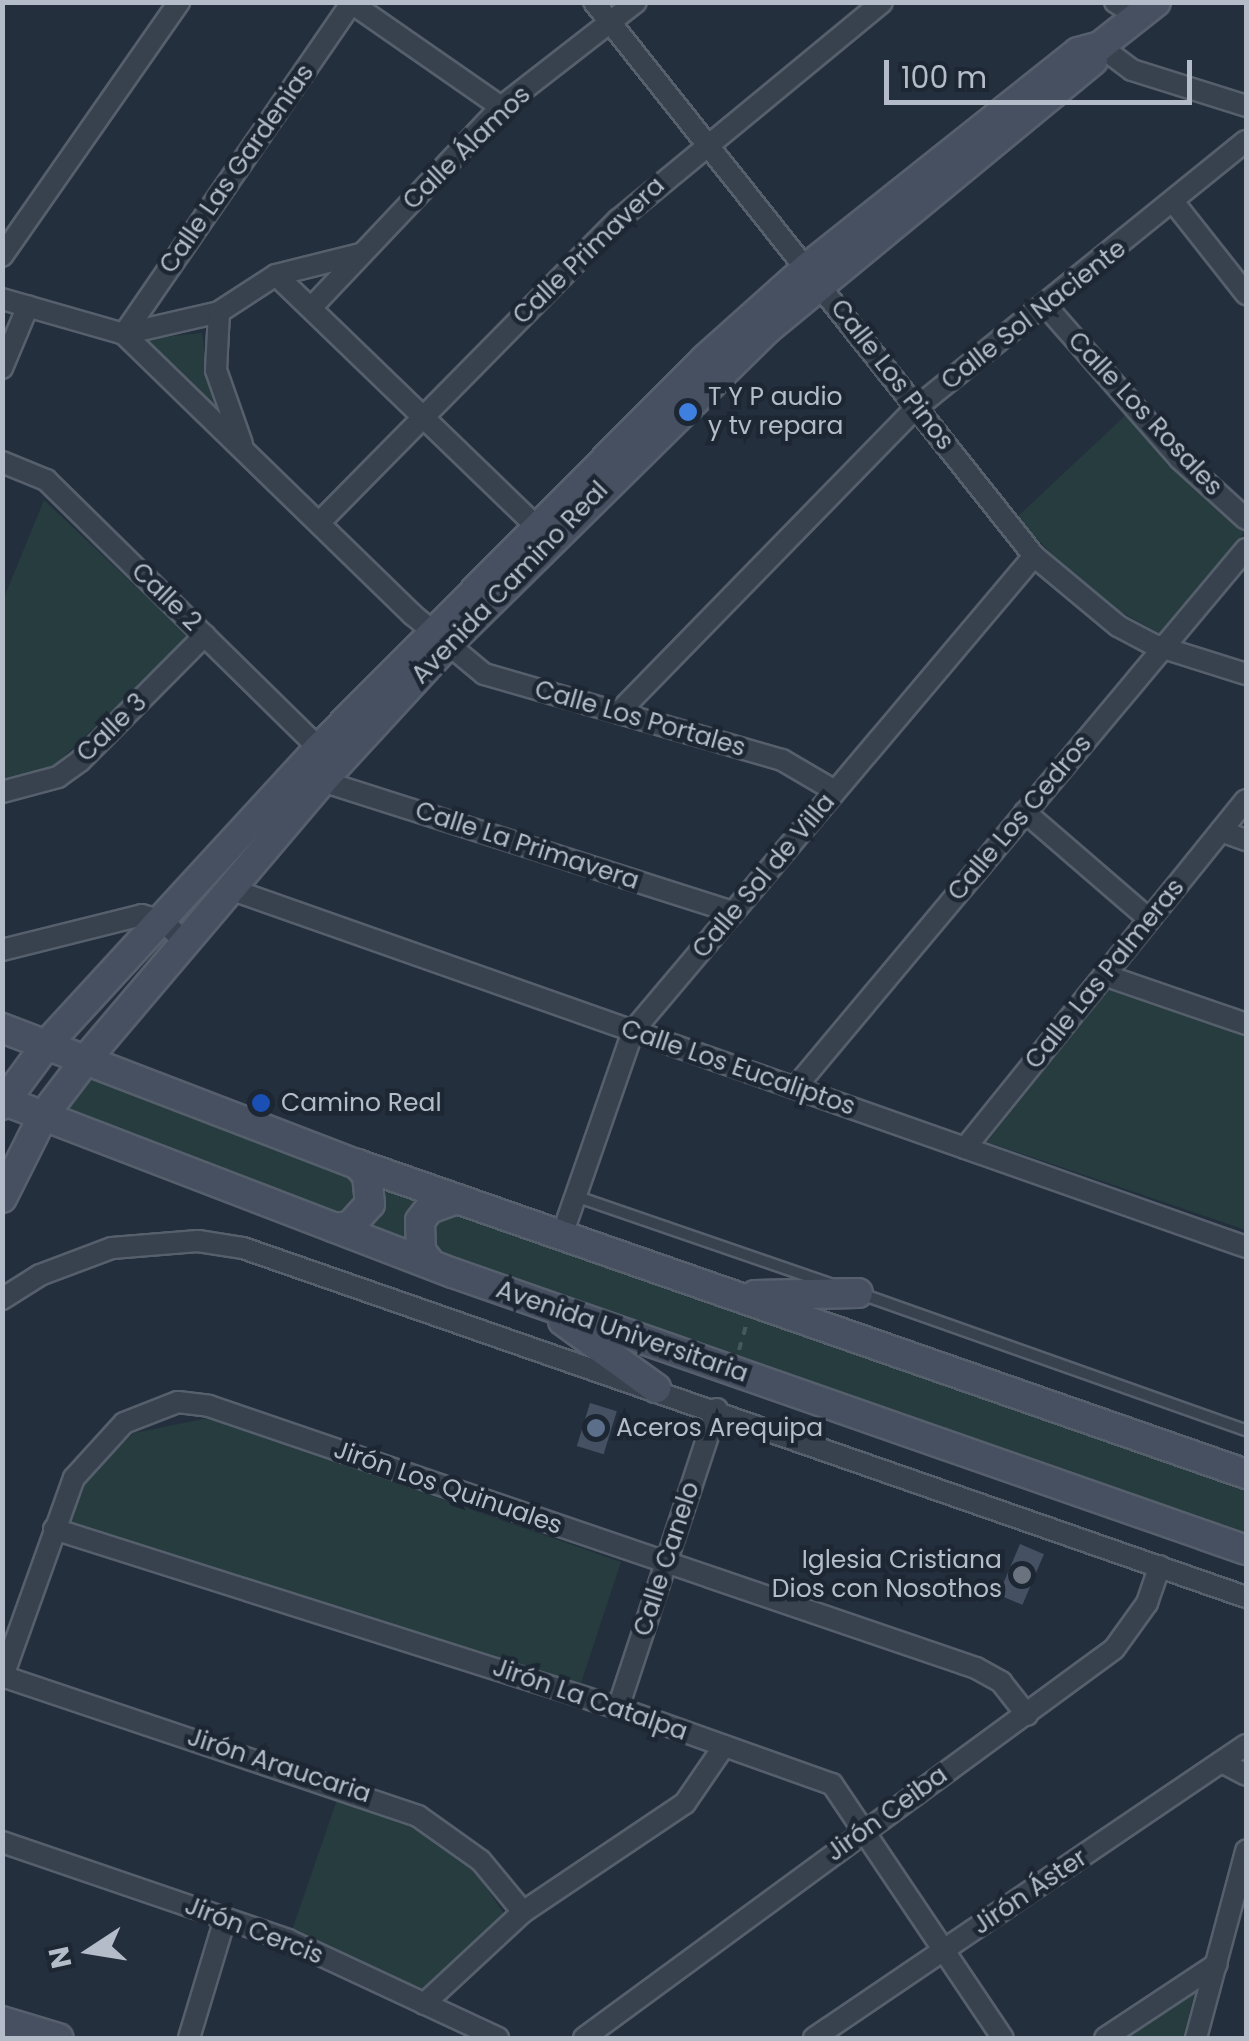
<!DOCTYPE html>
<html>
<head>
<meta charset="utf-8">
<style>
  body { margin:0 }
  #map { position:relative; width:1249px; height:2041px; overflow:hidden; background:#242f3e; font-family:Poppins,sans-serif }
  div>[style] { position:absolute }
  .green>* { inset:0; background:#263c3f }
  .building>* { inset:0; background:#455162; transform-origin:0 0 }
  .path>* { height:4px; margin-top:-2px; transform-origin:0; background:repeating-linear-gradient(90deg,#44595c 0 8px,transparent 0 16px) }
  .roads { filter:drop-shadow(2px 0 #565f6c) drop-shadow(-2px 0 #565f6c) drop-shadow(0 2px #565f6c) drop-shadow(0 -2px #565f6c) }
  .lane>* { height:10px; margin:-5px; padding:0 5px; transform-origin:5px; border-radius:5px; background:#38414e }
  .street>* { height:20px; margin:-10px; padding:0 10px; transform-origin:10px; border-radius:10px; background:#38414e }
  .secondary>* { height:28px; margin:-14px; padding:0 14px; transform-origin:14px; border-radius:14px; background:#465061 }
  .dots>* { width:28px; height:28px; translate:-50% -50%; box-sizing:border-box; border:5px solid #1d2633; border-radius:50% }
  span { translate:-50% -50%; white-space:nowrap; text-align:center; line-height:1.15; -webkit-text-stroke:9px #1d2633; paint-order:stroke }
  .street-label { font-size:25px; color:#b4bcc9 }
  .poi-label { font-size:25px; color:#b4bcc9 }
  .left { translate:0 -50%; text-align:left }
  .right { translate:-100% -50%; text-align:right }
  .frame { position:absolute; inset:0; border:5px solid #b4bcc9; pointer-events:none }
  .north { position:absolute; left:40px; top:1901px; width:100px; height:100px; -webkit-text-stroke:8px #1d2633; paint-order:stroke; rotate:258deg; font-size:28px; font-weight:700; line-height:40px; text-align:center; color:#b4bcc9 }
  .north::after { content:''; display:block; margin:auto; width:35px; height:45px; background:#b4bcc9; clip-path:polygon(50% 0,100% 100%,50% 72%,0 100%) }
  .scale { position:absolute; left:884px; top:60px; width:308px; height:45px; box-sizing:border-box; border:5px solid #b4bcc9; border-top:0; padding-left:12px; font-size:30px; line-height:35px; white-space:nowrap; color:#b4bcc9; -webkit-text-stroke:8px #1d2633; paint-order:stroke }
</style>
</head>
<body>
<div id="map">
  <div class="green">
    <i style="clip-path:polygon(202px 333px,214px 406px,143px 339px)"></i>
    <i style="clip-path:polygon(1127px 414px,1246px 530px,1164px 636px,1096px 598px,1016px 518px)"></i>
    <i style="clip-path:polygon(44px 500px,189px 637px,50px 770px,3px 781px,3px 600px)"></i>
    <i style="clip-path:polygon(1110px 988px,1246px 1037px,1246px 1230px,987px 1142px)"></i>
    <i style="clip-path:polygon(92px 1070px,1246px 1484px,1246px 1539px,444px 1259px,60px 1112px)"></i>
    <i style="clip-path:polygon(209px 1418px,621px 1562px,580px 1686px,69px 1521px,85px 1479px,134px 1433px)"></i>
    <i style="clip-path:polygon(337px 1800px,408px 1824px,443px 1844px,474px 1870px,505px 1915px,424px 1993px,292px 1930px)"></i>
    <i style="clip-path:polygon(1195px 1992px,1183px 2038px,1125px 2038px)"></i>
  </div>
  <div class="building">
    <i style="left:590px;top:1403px;width:28px;height:45px;rotate:17deg"></i>
    <i style="left:1020px;top:1544px;width:26px;height:55px;rotate:23deg"></i>
  </div>
  <div class="path">
    <i style="left:739px;top:1350px;width:26px;rotate:-74deg"></i>
  </div>
  <div class="roads">
    <div class="lane">
      <i style="left:575px;top:1196px;width:271px;rotate:19deg"></i>
      <i style="left:861px;top:1294px;width:408px;rotate:19.5deg"></i>
    </div>
    <div class="street">
      <i style="left:350px;top:2px;width:184px;rotate:34.8deg"></i>
      <i style="left:594px;top:2px;width:707px;rotate:51.54deg"></i>
      <i style="left:1034px;top:556px;width:109px;rotate:39.8deg"></i>
      <i style="left:1118px;top:626px;width:41px;rotate:27.8deg"></i>
      <i style="left:1154px;top:645px;width:96px;rotate:17.5deg"></i>
      <i style="left:1115px;top:2px;width:28px;rotate:32deg"></i>
      <i style="left:1100px;top:46px;width:40px;rotate:37deg"></i>
      <i style="left:1132px;top:70px;width:120px;rotate:17.5deg"></i>
      <i style="left:1175px;top:204px;width:115px;rotate:51.7deg"></i>
      <i style="left:2px;top:256px;width:310px;rotate:-55.1deg"></i>
      <i style="left:276px;top:275px;width:360px;rotate:44deg"></i>
      <i style="left:2px;top:299px;width:127px;rotate:16deg"></i>
      <i style="left:124px;top:334px;width:403px;rotate:44.2deg"></i>
      <i style="left:413px;top:615px;width:92px;rotate:39.7deg"></i>
      <i style="left:484px;top:674px;width:310px;rotate:16.1deg"></i>
      <i style="left:782px;top:760px;width:61px;rotate:30.3deg"></i>
      <i style="left:1046px;top:306px;width:203px;rotate:48.8deg"></i>
      <i style="left:1180px;top:459px;width:89px;rotate:42.3deg"></i>
      <i style="left:311px;top:308px;width:277px;rotate:-46.6deg"></i>
      <i style="left:501px;top:107px;width:171px;rotate:-37.9deg"></i>
      <i style="left:124px;top:334px;width:401px;rotate:-55.5deg"></i>
      <i style="left:124px;top:334px;width:98px;rotate:-13deg"></i>
      <i style="left:2px;top:368px;width:67px;rotate:-67.2deg"></i>
      <i style="left:242px;top:444px;width:78px;rotate:-109.4deg"></i>
      <i style="left:216px;top:370px;width:58px;rotate:-87deg"></i>
      <i style="left:219px;top:312px;width:68px;rotate:-33deg"></i>
      <i style="left:276px;top:275px;width:87px;rotate:-14deg"></i>
      <i style="left:2px;top:462px;width:48px;rotate:22.2deg"></i>
      <i style="left:46px;top:480px;width:383px;rotate:44.5deg"></i>
      <i style="left:319px;top:523px;width:426px;rotate:-45.4deg"></i>
      <i style="left:618px;top:220px;width:342px;rotate:-39.5deg"></i>
      <i style="left:620px;top:711px;width:424px;rotate:-45.7deg"></i>
      <i style="left:916px;top:408px;width:424px;rotate:-39deg"></i>
      <i style="left:322px;top:781px;width:431px;rotate:17.7deg"></i>
      <i style="left:2px;top:792px;width:58px;rotate:-15deg"></i>
      <i style="left:58px;top:777px;width:27px;rotate:-36deg"></i>
      <i style="left:80px;top:761px;width:177px;rotate:-45.2deg"></i>
      <i style="left:1025px;top:812px;width:164px;rotate:40.8deg"></i>
      <i style="left:1221px;top:831px;width:27px;rotate:20deg"></i>
      <i style="left:230px;top:889px;width:1077px;rotate:19.41deg"></i>
      <i style="left:2px;top:950px;width:144px;rotate:-14deg"></i>
      <i style="left:142px;top:915px;width:22px;rotate:16deg"></i>
      <i style="left:163px;top:921px;width:30px;rotate:44deg"></i>
      <i style="left:1104px;top:975px;width:150px;rotate:19deg"></i>
      <i style="left:795px;top:1088px;width:703px;rotate:-50.08deg"></i>
      <i style="left:965px;top:1148px;width:447px;rotate:-51.1deg"></i>
      <i style="left:562px;top:1235px;width:216px;rotate:-70.8deg"></i>
      <i style="left:633px;top:1031px;width:622px;rotate:-49.83deg"></i>
      <i style="left:2px;top:1299px;width:45px;rotate:-32.3deg"></i>
      <i style="left:40px;top:1275px;width:77px;rotate:-20.6deg"></i>
      <i style="left:112px;top:1248px;width:86px;rotate:-4.7deg"></i>
      <i style="left:198px;top:1241px;width:46px;rotate:8.8deg"></i>
      <i style="left:243px;top:1248px;width:1062px;rotate:19.19deg"></i>
      <i style="left:54px;top:1529px;width:592px;rotate:17.61deg"></i>
      <i style="left:618px;top:1708px;width:227px;rotate:19.6deg"></i>
      <i style="left:832px;top:1784px;width:306px;rotate:56.1deg"></i>
      <i style="left:2px;top:1676px;width:439px;rotate:18.6deg"></i>
      <i style="left:418px;top:1816px;width:77px;rotate:35.5deg"></i>
      <i style="left:481px;top:1861px;width:66px;rotate:50.5deg"></i>
      <i style="left:3px;top:1676px;width:210px;rotate:-70.3deg"></i>
      <i style="left:74px;top:1478px;width:74px;rotate:-47.7deg"></i>
      <i style="left:124px;top:1423px;width:58px;rotate:-21.3deg"></i>
      <i style="left:178px;top:1402px;width:31px;rotate:7deg"></i>
      <i style="left:209px;top:1406px;width:811px;rotate:18.86deg"></i>
      <i style="left:976px;top:1668px;width:29px;rotate:29deg"></i>
      <i style="left:1001px;top:1682px;width:42px;rotate:51.8deg"></i>
      <i style="left:618px;top:1708px;width:315px;rotate:-71.7deg"></i>
      <i style="left:1222px;top:1762px;width:27px;rotate:28deg"></i>
      <i style="left:2px;top:1842px;width:302px;rotate:18.9deg"></i>
      <i style="left:288px;top:1940px;width:232px;rotate:25deg"></i>
      <i style="left:424px;top:2004px;width:135px;rotate:-42.9deg"></i>
      <i style="left:523px;top:1912px;width:195px;rotate:-33.9deg"></i>
      <i style="left:685px;top:1803px;width:69px;rotate:-55.6deg"></i>
      <i style="left:189px;top:2038px;width:124px;rotate:-73.2deg"></i>
      <i style="left:584px;top:2038px;width:657px;rotate:-36.28deg"></i>
      <i style="left:1114px;top:1649px;width:57px;rotate:-54.3deg"></i>
      <i style="left:1147px;top:1603px;width:39px;rotate:-71deg"></i>
      <i style="left:814px;top:2038px;width:522px;rotate:-34.15deg"></i>
      <i style="left:1105px;top:2038px;width:134px;rotate:-33.5deg"></i>
      <i style="left:1196px;top:2038px;width:194px;rotate:-75deg"></i>
    </div>
    <div class="secondary">
      <i style="left:2px;top:1028px;width:380px;rotate:21deg"></i>
      <i style="left:357px;top:1164px;width:941px;rotate:19.22deg"></i>
      <i style="left:2px;top:1100px;width:483px;rotate:21deg"></i>
      <i style="left:453px;top:1273px;width:840px;rotate:19.25deg"></i>
      <i style="left:2px;top:1105px;width:76px;rotate:-53.6deg"></i>
      <i style="left:47px;top:1044px;width:402px;rotate:-47.4deg"></i>
      <i style="left:319px;top:748px;width:548px;rotate:-45.22deg"></i>
      <i style="left:705px;top:359px;width:138px;rotate:-41.8deg"></i>
      <i style="left:808px;top:267px;width:345px;rotate:-38.5deg"></i>
      <i style="left:1078px;top:52px;width:23px;rotate:-15deg"></i>
      <i style="left:1100px;top:46px;width:71px;rotate:-38.2deg"></i>
      <i style="left:2px;top:1198px;width:92px;rotate:-63.4deg"></i>
      <i style="left:43px;top:1116px;width:74px;rotate:-52.7deg"></i>
      <i style="left:88px;top:1057px;width:362px;rotate:-49.7deg"></i>
      <i style="left:322px;top:781px;width:183px;rotate:-47.4deg"></i>
      <i style="left:446px;top:646px;width:448px;rotate:-44.6deg"></i>
      <i style="left:765px;top:331px;width:425px;rotate:-39.5deg"></i>
      <i style="left:335px;top:1228px;width:15px;rotate:-8deg"></i>
      <i style="left:350px;top:1226px;width:30px;rotate:-48deg"></i>
      <i style="left:370px;top:1204px;width:29px;rotate:-96deg"></i>
      <i style="left:367px;top:1175px;width:15px;rotate:-132deg"></i>
      <i style="left:430px;top:1263px;width:15px;rotate:-127deg"></i>
      <i style="left:421px;top:1251px;width:30px;rotate:-92deg"></i>
      <i style="left:420px;top:1221px;width:15px;rotate:-53deg"></i>
      <i style="left:429px;top:1209px;width:30px;rotate:-20deg"></i>
      <i style="left:755px;top:1295px;width:103px;rotate:-1.1deg"></i>
      <i style="left:563px;top:1321px;width:115px;rotate:35.8deg"></i>
      <i style="left:2px;top:2021px;width:59px;rotate:16.9deg"></i>
    </div>
  </div>
  <div class="dots">
    <i style="left:688px;top:412px;background:#3f7fe0"></i>
    <i style="left:261px;top:1103px;background:#1a4fb4"></i>
    <i style="left:596px;top:1428px;background:#5c6f8a"></i>
    <i style="left:1022px;top:1575px;background:#6b7280"></i>
  </div>
  <div class="street-label">
    <span style="left:467px;top:148px;rotate:-44deg">Calle Álamos</span>
    <span style="left:237px;top:169px;rotate:-55deg">Calle Las Gardenias</span>
    <span style="left:589px;top:251px;rotate:-44deg">Calle Primavera</span>
    <span style="left:1034px;top:315px;rotate:-38deg">Calle Sol Naciente</span>
    <span style="left:892px;top:375px;rotate:52deg">Calle Los Pinos</span>
    <span style="left:1145px;top:414px;rotate:47deg">Calle Los Rosales</span>
    <span style="left:510px;top:583px;rotate:-46deg">Avenida Camino Real</span>
    <span style="left:166px;top:597px;rotate:44deg">Calle 2</span>
    <span style="left:640px;top:719px;rotate:16deg">Calle Los Portales</span>
    <span style="left:112px;top:728px;rotate:-44deg">Calle 3</span>
    <span style="left:1020px;top:818px;rotate:-50deg">Calle Los Cedros</span>
    <span style="left:527px;top:846px;rotate:18deg">Calle La Primavera</span>
    <span style="left:764px;top:876px;rotate:-50deg">Calle Sol de Villa</span>
    <span style="left:1105px;top:974px;rotate:-51deg">Calle Las Palmeras</span>
    <span style="left:738px;top:1068px;rotate:19deg">Calle Los Eucaliptos</span>
    <span style="left:622px;top:1332px;rotate:19deg">Avenida Universitaria</span>
    <span style="left:448px;top:1488px;rotate:19deg">Jirón Los Quinuales</span>
    <span style="left:667px;top:1559px;rotate:-72deg">Calle Canelo</span>
    <span style="left:590px;top:1700px;rotate:19deg">Jirón La Catalpa</span>
    <span style="left:279px;top:1766px;rotate:18deg">Jirón Araucaria</span>
    <span style="left:887px;top:1814px;rotate:-36deg">Jirón Ceiba</span>
    <span style="left:1030px;top:1892px;rotate:-34deg">Jirón Áster</span>
    <span style="left:254px;top:1931px;rotate:21deg">Jirón Cercis</span>
  </div>
  <div class="poi-label">
    <span class="left" style="left:708px;top:412px">T Y P audio<br>y tv repara</span>
    <span class="left" style="left:281px;top:1103px">Camino Real</span>
    <span class="left" style="left:616px;top:1428px">Aceros Arequipa</span>
    <span class="right" style="left:1002px;top:1575px">Iglesia Cristiana<br>Dios con Nosothos</span>
  </div>
  <div class="frame"></div>
  <div class="north">N</div>
  <div class="scale">100 m</div>
</div>
</body>
</html>
